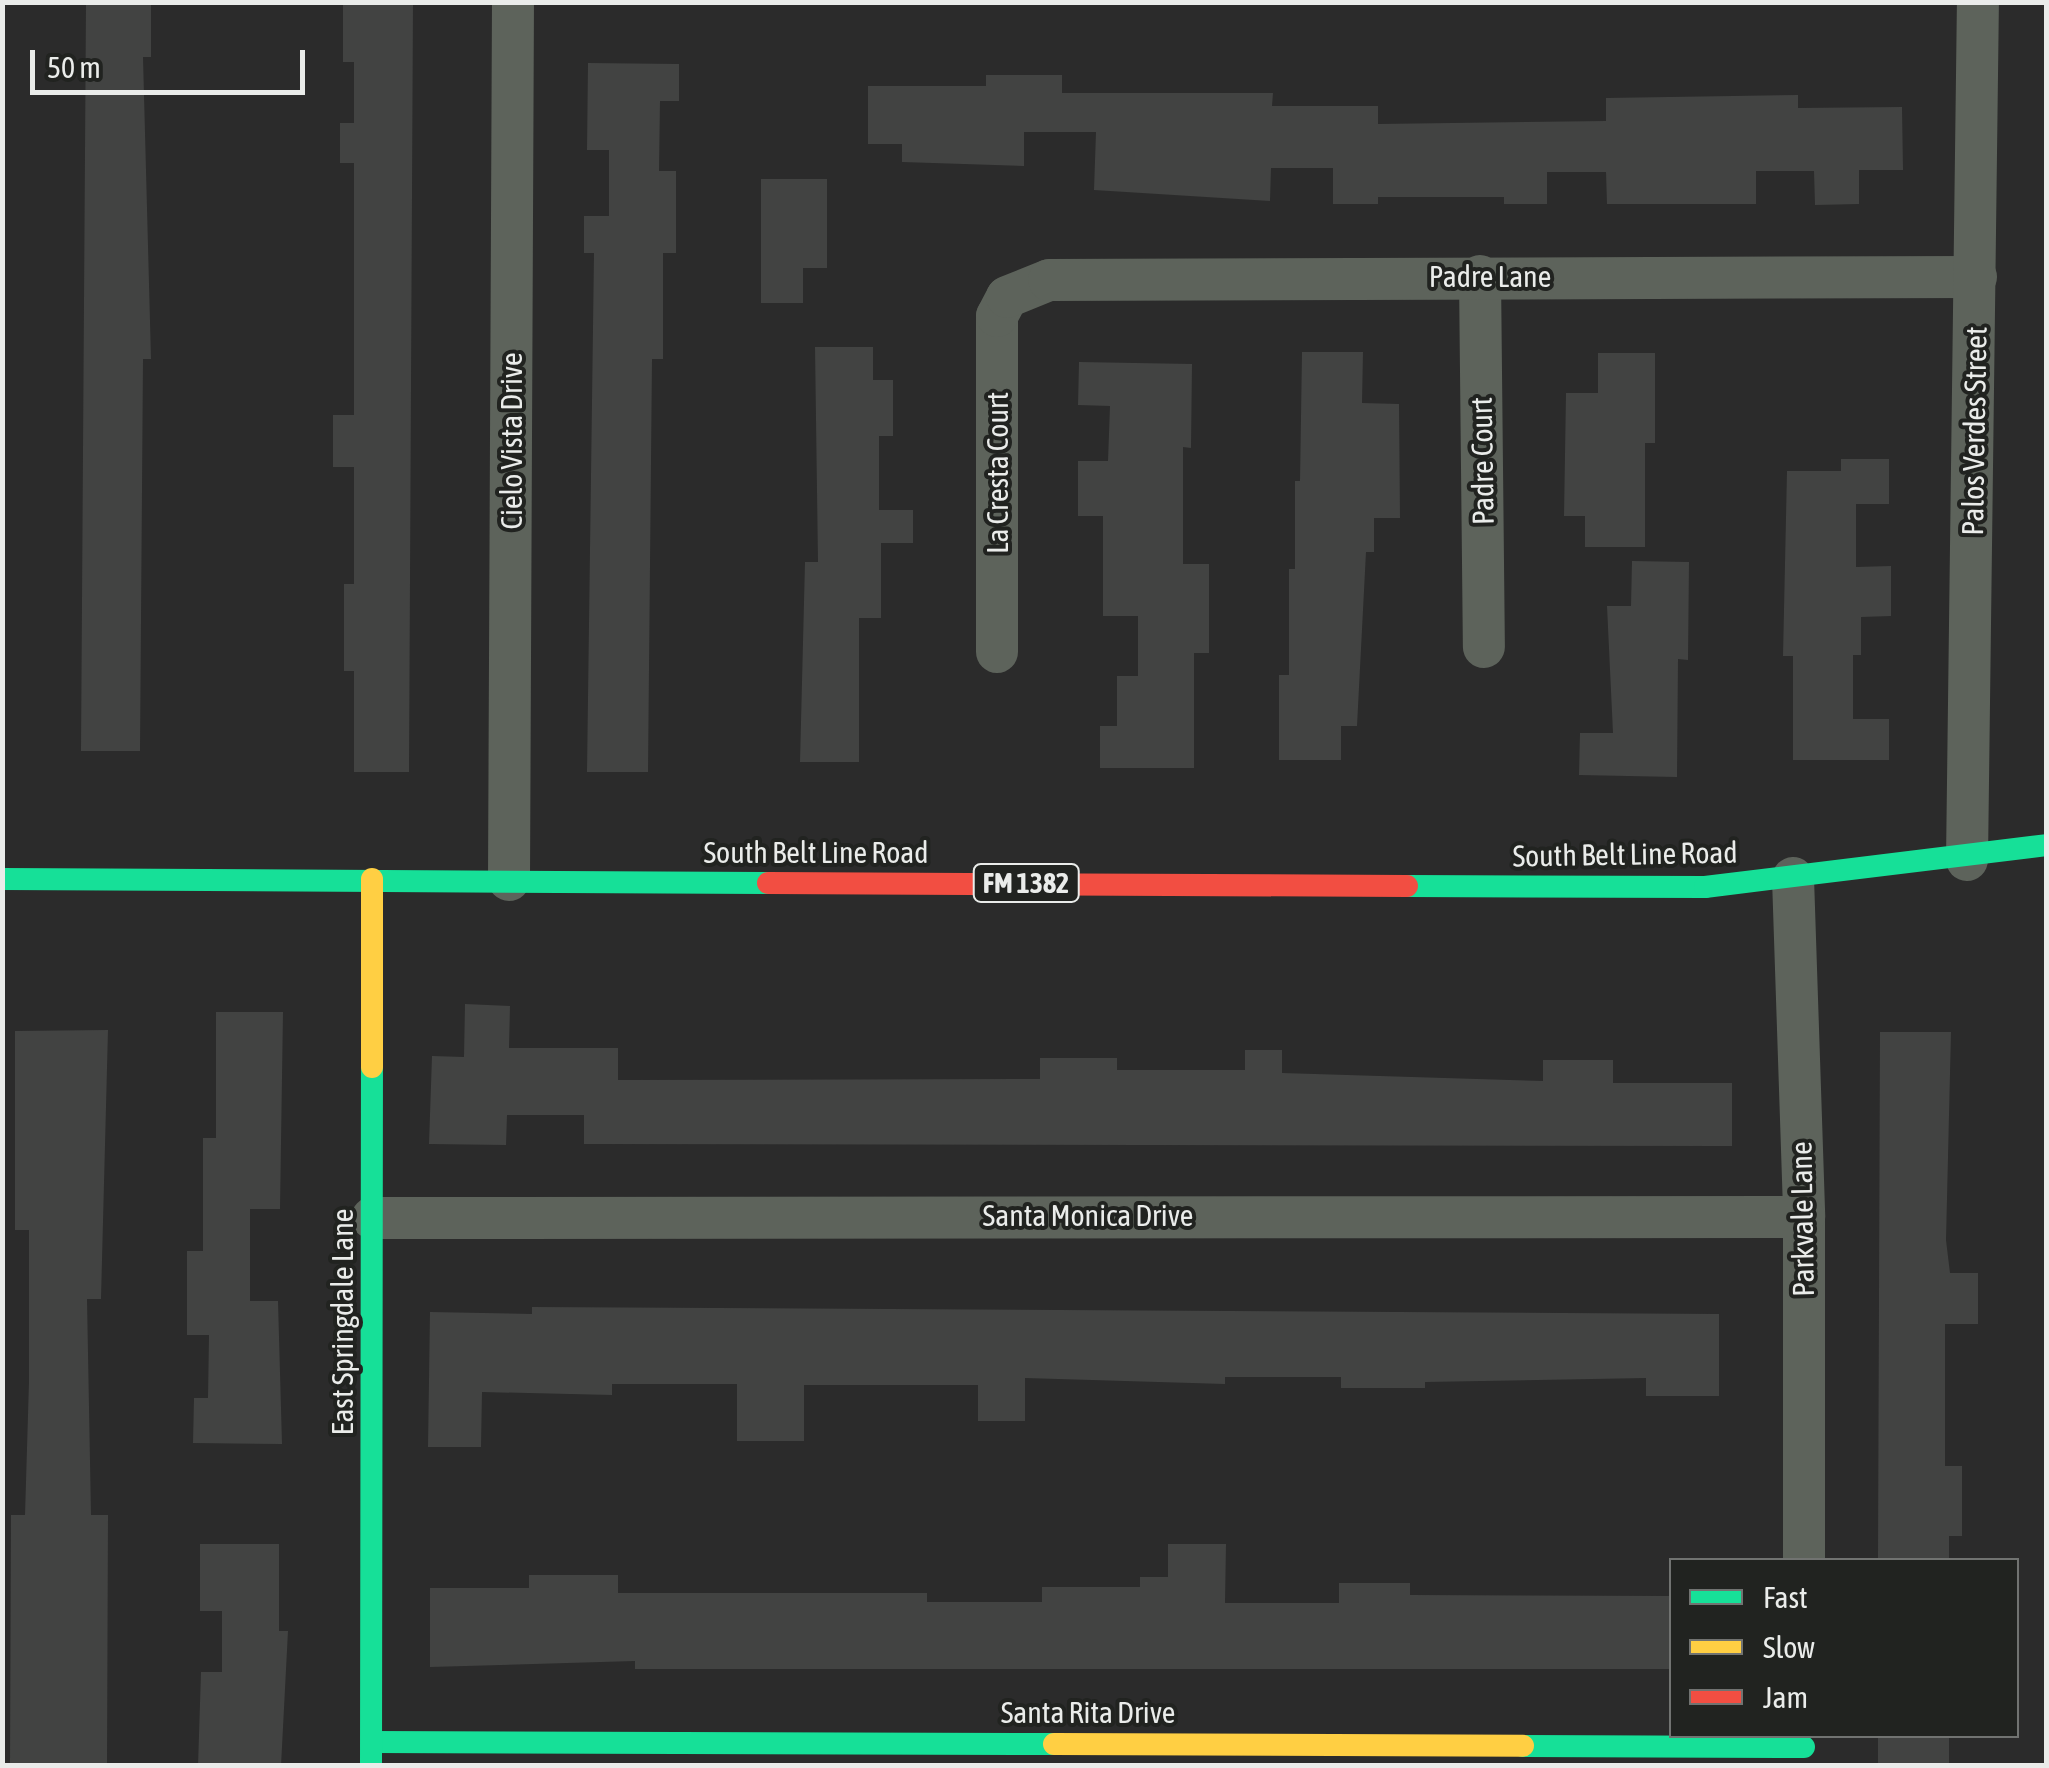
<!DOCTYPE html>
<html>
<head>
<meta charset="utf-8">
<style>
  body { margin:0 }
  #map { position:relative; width:2049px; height:1768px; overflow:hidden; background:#2b2b2b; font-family:"Asap Condensed",sans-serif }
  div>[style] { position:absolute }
  .building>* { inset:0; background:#424342; transform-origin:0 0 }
  .street>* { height:42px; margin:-21px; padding:0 21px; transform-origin:21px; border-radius:21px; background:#5d635b }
  .fast>* { height:22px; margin:-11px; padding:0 11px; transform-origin:11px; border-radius:11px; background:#16e098 }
  .slow>* { height:22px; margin:-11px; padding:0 11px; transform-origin:11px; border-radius:11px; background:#ffcf43 }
  .jam>* { height:22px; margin:-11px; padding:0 11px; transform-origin:11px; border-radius:11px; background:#f24e42 }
  span { translate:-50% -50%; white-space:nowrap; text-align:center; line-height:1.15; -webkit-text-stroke:8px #212320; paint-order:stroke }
  .shield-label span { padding:2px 8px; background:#212320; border:2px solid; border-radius:8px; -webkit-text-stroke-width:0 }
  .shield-label { font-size:28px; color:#eaecea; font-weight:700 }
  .street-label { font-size:30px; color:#eaecea }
  .frame { position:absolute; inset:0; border:5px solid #eaecea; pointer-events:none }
  .legend { position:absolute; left:1669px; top:1558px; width:350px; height:180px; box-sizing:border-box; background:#212320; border:2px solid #717371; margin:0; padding:12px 18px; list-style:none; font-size:30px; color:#eaecea }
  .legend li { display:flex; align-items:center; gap:20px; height:50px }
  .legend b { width:50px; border:2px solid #717371 }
  .scale { position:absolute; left:30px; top:50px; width:275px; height:45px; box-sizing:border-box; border:5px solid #eaecea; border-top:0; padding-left:12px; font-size:30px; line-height:35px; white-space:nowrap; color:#eaecea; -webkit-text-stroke:8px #212320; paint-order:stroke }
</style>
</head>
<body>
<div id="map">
  <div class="building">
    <i style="clip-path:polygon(86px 2px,151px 2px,151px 57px,143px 57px,151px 359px,143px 359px,140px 751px,81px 751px)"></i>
    <i style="clip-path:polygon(343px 2px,413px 2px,409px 772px,354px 772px,354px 671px,344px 671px,344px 584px,354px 584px,354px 467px,333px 467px,333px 415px,354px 415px,354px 163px,340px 163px,340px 123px,354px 123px,354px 62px,343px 62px)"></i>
    <i style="clip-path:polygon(588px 63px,679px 64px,679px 101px,660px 101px,659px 171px,676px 171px,676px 253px,663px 253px,663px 359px,652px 359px,648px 772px,587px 772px,594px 253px,584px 253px,584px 216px,609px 216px,609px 150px,587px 150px)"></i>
    <i style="clip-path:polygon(986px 75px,1062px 75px,1062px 93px,1273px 93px,1272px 106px,1378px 106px,1378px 124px,1606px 121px,1606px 98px,1798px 95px,1798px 108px,1902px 107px,1903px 170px,1859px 170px,1859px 204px,1815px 205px,1814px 171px,1756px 171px,1756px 204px,1607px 204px,1606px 172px,1547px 172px,1547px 204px,1504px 204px,1504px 197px,1378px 197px,1378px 204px,1333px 204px,1333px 168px,1271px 168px,1270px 201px,1094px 190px,1096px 132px,1024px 132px,1024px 166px,902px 162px,902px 144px,868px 144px,868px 86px,986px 86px)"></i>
    <i style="clip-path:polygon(761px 179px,827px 179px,827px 268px,803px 268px,803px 303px,761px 303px)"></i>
    <i style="clip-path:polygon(815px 347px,873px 347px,873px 380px,893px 380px,893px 436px,879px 436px,879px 510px,913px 510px,913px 543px,881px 543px,881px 618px,859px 618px,859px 762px,800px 762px,805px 562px,818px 562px)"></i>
    <i style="clip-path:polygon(1302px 352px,1363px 352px,1362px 403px,1399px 404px,1400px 518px,1374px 518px,1374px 552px,1366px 552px,1357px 726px,1341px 726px,1341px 760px,1279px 760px,1279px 675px,1289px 675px,1289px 569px,1295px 569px,1295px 481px,1300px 481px)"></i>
    <i style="clip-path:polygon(1598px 353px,1655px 353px,1655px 443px,1645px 443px,1645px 547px,1585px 547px,1585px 516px,1564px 516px,1566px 393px,1598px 393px)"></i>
    <i style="clip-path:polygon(1079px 362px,1192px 364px,1191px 448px,1183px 447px,1183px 564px,1209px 564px,1209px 653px,1194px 653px,1194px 768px,1100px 768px,1100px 726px,1117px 726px,1117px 676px,1138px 676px,1138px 616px,1103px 616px,1103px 516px,1078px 516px,1078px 461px,1108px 461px,1110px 406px,1078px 405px)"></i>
    <i style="clip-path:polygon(1841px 459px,1889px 459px,1889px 504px,1856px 504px,1856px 567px,1891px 566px,1891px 616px,1861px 617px,1861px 655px,1853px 655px,1853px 719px,1889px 719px,1889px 760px,1793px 760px,1793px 656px,1783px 656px,1787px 471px,1841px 471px)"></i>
    <i style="clip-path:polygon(1632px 561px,1689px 562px,1688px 660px,1678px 659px,1677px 777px,1579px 775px,1580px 733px,1613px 733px,1607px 606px,1631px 606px)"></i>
    <i style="clip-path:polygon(465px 1004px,510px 1006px,509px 1048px,618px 1048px,618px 1080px,1040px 1079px,1040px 1058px,1117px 1058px,1117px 1070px,1245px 1070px,1245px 1050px,1282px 1050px,1282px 1073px,1543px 1081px,1543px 1060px,1613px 1060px,1613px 1083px,1732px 1083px,1732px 1146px,584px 1144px,584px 1115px,507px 1115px,506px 1145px,429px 1144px,432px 1056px,464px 1057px)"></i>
    <i style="clip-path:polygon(216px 1012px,283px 1012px,280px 1209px,250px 1209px,250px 1301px,278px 1301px,282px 1444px,193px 1443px,194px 1398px,208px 1398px,209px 1335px,187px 1335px,187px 1251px,203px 1251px,203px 1138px,216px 1138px)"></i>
    <i style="clip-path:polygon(108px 1030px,101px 1299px,87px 1299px,91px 1515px,108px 1515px,107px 1766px,10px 1766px,11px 1515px,25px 1515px,29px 1381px,29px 1230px,15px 1230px,15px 1031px)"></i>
    <i style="clip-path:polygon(1880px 1032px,1951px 1032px,1946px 1240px,1950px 1273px,1978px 1273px,1978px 1324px,1945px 1324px,1945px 1466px,1962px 1466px,1962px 1536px,1949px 1536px,1949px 1560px,1878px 1560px)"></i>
    <i style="clip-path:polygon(532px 1307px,1719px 1314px,1719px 1396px,1646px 1396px,1646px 1378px,1425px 1382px,1425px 1388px,1341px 1388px,1341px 1377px,1225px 1377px,1225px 1384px,1025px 1378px,1025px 1421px,978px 1421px,978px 1385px,804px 1385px,804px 1441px,737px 1441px,737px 1384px,612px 1384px,612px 1395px,482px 1392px,481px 1447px,428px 1447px,430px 1312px,532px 1314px)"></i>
    <i style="clip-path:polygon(200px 1544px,279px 1544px,279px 1631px,288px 1631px,281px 1766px,198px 1766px,201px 1672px,222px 1672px,222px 1611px,200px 1611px)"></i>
    <i style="clip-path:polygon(1168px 1544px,1226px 1544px,1225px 1603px,1339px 1603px,1339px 1583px,1410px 1583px,1410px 1595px,1672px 1596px,1672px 1669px,635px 1669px,635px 1661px,430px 1667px,430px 1588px,529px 1588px,529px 1575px,618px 1575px,618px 1593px,927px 1593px,927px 1602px,1042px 1602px,1042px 1587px,1140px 1587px,1140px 1577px,1168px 1577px)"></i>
    <i style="left:1878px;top:1736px;width:71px;height:30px"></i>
  </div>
  <div class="street">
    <i style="left:1480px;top:276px;width:371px;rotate:89.4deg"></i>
    <i style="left:997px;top:652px;width:336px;rotate:-90deg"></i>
    <i style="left:997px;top:316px;width:21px;rotate:-62deg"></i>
    <i style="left:1007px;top:297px;width:45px;rotate:-22deg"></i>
    <i style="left:1049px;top:280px;width:927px;rotate:-0.19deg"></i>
    <i style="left:1967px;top:860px;width:858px;rotate:-89.27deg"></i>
    <i style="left:1793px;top:878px;width:339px;rotate:88.1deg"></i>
    <i style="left:1804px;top:1217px;width:343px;rotate:90deg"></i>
    <i style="left:509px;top:880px;width:878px;rotate:-89.74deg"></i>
    <i style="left:372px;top:1218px;width:1432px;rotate:-0.04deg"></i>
  </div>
  <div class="fast">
    <i style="left:2px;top:879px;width:766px;rotate:0.3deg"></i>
    <i style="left:1407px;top:886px;width:298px;rotate:0.2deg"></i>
    <i style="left:1705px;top:887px;width:344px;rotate:-7deg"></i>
    <i style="left:372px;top:1742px;width:682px;rotate:0.17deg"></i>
    <i style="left:1523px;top:1746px;width:281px;rotate:0.2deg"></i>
    <i style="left:371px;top:1766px;width:699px;rotate:-89.92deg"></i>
  </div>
  <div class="slow">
    <i style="left:372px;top:1067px;width:188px;rotate:-90deg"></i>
    <i style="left:1054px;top:1744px;width:469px;rotate:0.2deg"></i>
  </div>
  <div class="jam">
    <i style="left:768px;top:883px;width:639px;rotate:0.27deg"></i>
  </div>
  <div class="shield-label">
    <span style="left:1026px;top:883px">FM 1382</span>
  </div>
  <div class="street-label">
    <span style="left:1490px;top:276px">Padre Lane</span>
    <span style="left:1974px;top:431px;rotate:-89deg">Palos Verdes Street</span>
    <span style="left:511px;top:441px;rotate:-90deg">Cielo Vista Drive</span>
    <span style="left:1482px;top:461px;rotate:-91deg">Padre Court</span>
    <span style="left:997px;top:473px;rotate:-90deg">La Cresta Court</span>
    <span style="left:816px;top:852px">South Belt Line Road</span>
    <span style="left:1625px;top:854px;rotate:-1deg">South Belt Line Road</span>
    <span style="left:1088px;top:1215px">Santa Monica Drive</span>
    <span style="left:1802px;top:1219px;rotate:-91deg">Parkvale Lane</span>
    <span style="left:342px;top:1322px;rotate:-90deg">East Springdale Lane</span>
    <span style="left:1088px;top:1712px">Santa Rita Drive</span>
  </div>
  <div class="frame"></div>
  <ul class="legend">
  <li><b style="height:12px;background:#16e098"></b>Fast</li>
  <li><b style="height:12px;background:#ffcf43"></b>Slow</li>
  <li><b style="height:12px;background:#f24e42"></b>Jam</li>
  </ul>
  <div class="scale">50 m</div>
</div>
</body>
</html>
